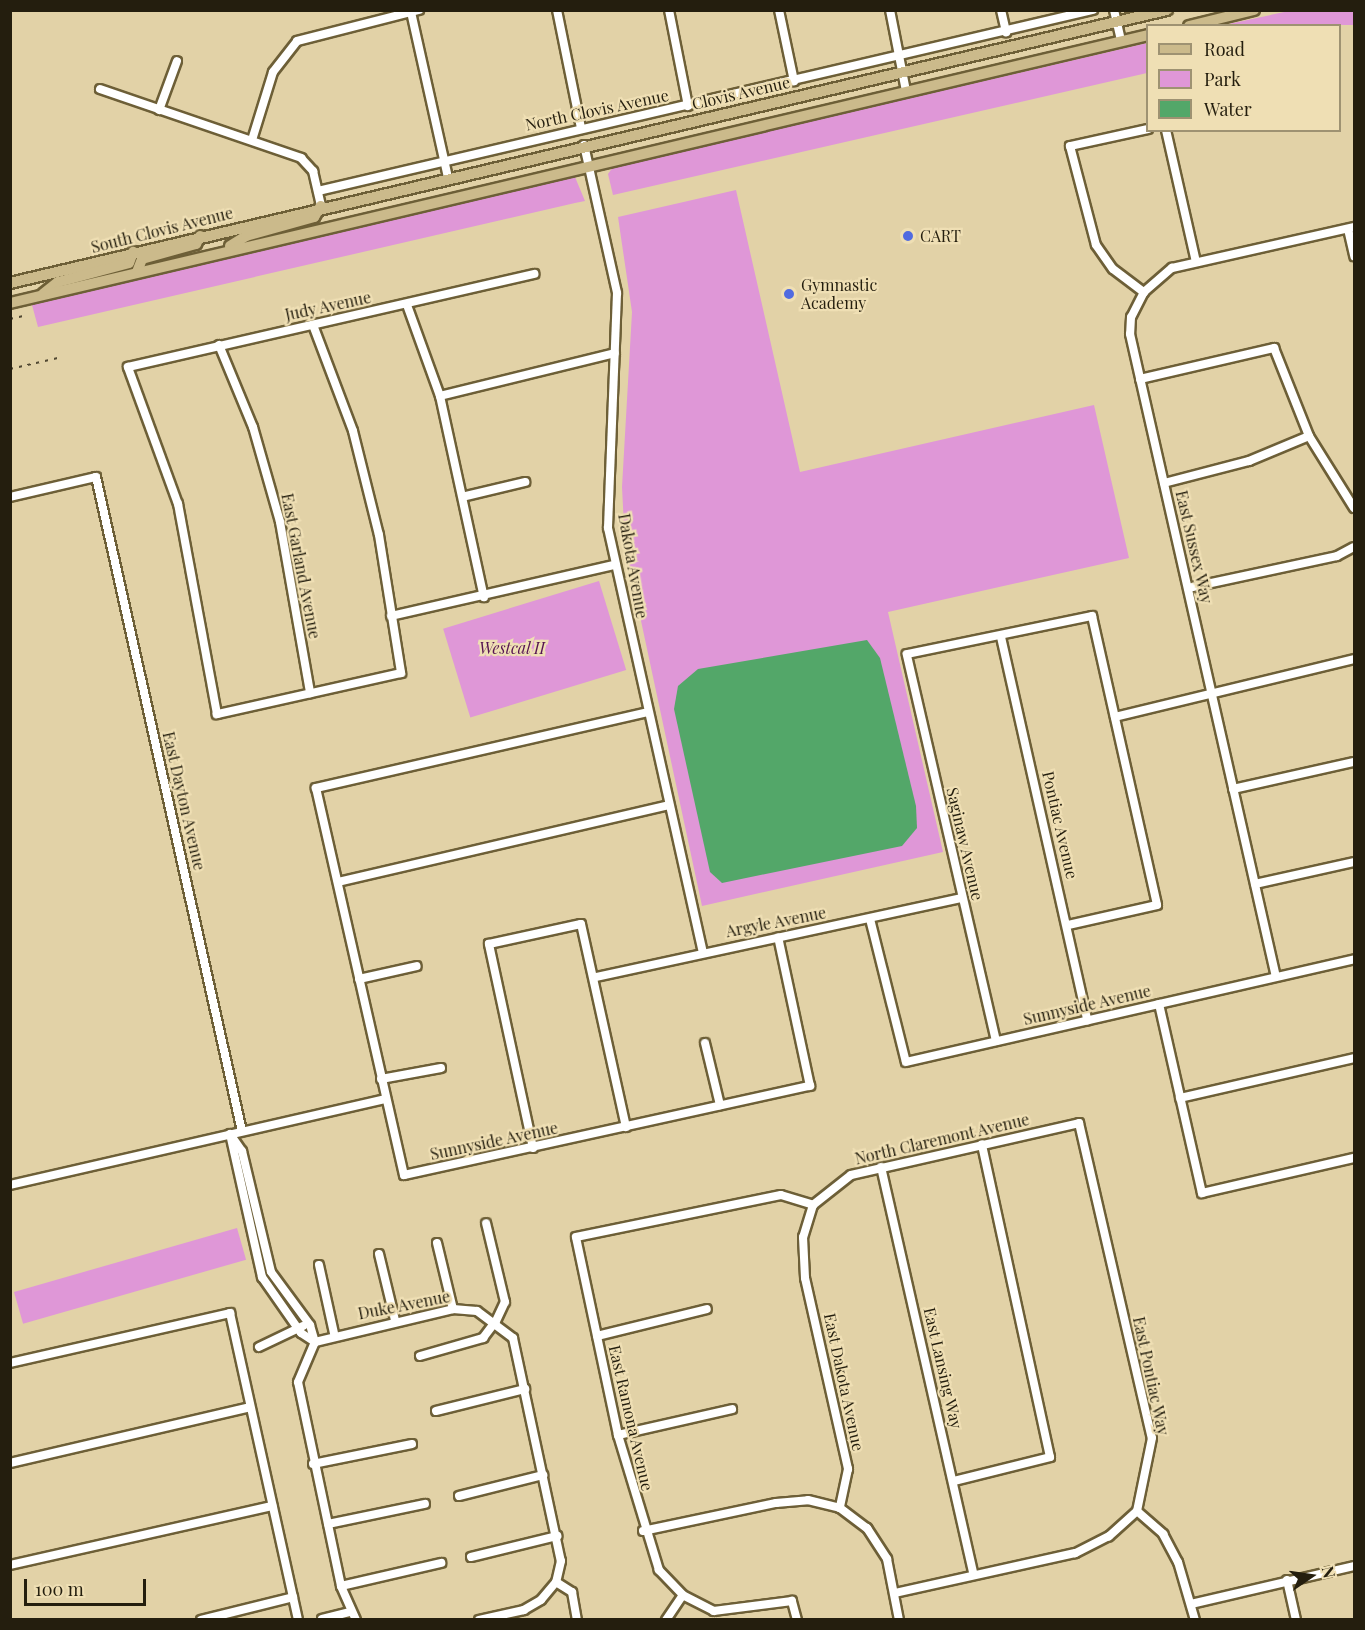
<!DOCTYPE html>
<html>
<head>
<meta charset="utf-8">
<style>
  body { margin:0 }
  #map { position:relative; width:1365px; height:1630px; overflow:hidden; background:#e2d2a7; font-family:"Playfair Display",serif }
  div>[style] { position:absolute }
  .green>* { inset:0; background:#df97d7; transform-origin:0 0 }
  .water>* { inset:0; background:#53a769 }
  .roads { filter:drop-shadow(2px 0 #6d5f37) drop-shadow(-2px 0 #6d5f37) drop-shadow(0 2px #6d5f37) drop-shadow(0 -2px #6d5f37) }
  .minor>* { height:8px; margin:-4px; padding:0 4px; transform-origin:4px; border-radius:4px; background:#fff }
  .major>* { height:10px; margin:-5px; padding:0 5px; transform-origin:5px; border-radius:5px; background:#cbba8b }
  .rail>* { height:2px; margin-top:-1px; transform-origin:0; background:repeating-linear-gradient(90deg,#524933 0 3px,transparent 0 9px) }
  .dots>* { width:16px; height:16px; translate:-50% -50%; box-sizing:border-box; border:3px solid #efdfb4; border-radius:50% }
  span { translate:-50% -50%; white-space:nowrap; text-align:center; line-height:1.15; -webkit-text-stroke:4.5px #efdfb4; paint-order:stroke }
  .street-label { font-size:16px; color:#241e0e }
  .poi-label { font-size:16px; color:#241e0e }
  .left { translate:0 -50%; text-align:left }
  .park-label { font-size:16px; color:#551451; font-style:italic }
  .frame { position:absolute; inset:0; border:12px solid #241e0e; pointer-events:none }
  .legend { position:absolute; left:1146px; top:24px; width:195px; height:108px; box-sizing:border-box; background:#efdfb4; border:2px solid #9e9272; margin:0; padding:8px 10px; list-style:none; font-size:18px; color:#241e0e }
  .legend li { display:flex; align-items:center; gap:12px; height:30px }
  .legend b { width:30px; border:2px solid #9e9272 }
  .north { position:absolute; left:1281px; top:1546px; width:60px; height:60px; -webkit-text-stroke:4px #efdfb4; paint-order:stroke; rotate:77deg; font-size:16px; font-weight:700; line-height:24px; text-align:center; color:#241e0e }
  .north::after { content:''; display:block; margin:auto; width:21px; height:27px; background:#241e0e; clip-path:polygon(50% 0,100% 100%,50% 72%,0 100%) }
  .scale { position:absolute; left:24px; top:1579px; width:122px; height:27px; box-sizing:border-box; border:3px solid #241e0e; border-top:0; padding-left:8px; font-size:18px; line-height:21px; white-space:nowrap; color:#241e0e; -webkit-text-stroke:4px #efdfb4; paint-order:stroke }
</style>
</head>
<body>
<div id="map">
  <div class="green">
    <i style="clip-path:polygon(1289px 11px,1354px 11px,1354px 25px,1224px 25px)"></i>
    <i style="clip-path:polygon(1147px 43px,1147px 73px,613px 195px,608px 174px,613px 167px)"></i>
    <i style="clip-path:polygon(575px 177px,585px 201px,575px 203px,38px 327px,32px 305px)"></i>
    <i style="clip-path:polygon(736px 190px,800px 472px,1094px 405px,1129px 558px,888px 612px,943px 852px,702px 906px,625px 546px,622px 487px,632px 312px,618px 217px)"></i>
    <i style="left:599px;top:581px;width:93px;height:163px;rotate:73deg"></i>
    <i style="left:237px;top:1228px;width:33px;height:232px;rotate:74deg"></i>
  </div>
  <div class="water">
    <i style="clip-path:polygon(867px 640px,880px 658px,916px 806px,917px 828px,902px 846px,722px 883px,710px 872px,674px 709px,678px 686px,698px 669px)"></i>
  </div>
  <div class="roads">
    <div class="minor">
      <i style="left:557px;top:10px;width:120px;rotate:78.5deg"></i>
      <i style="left:669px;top:10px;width:98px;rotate:78.8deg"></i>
      <i style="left:779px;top:10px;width:73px;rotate:78.1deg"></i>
      <i style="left:890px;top:10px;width:83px;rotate:78.8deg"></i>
      <i style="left:1001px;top:10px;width:23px;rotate:77deg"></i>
      <i style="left:1114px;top:10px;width:32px;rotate:77deg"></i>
      <i style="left:411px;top:12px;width:169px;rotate:77.4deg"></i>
      <i style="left:100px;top:89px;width:213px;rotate:18.9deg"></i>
      <i style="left:301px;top:158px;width:18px;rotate:47deg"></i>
      <i style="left:313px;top:171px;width:36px;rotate:77deg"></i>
      <i style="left:159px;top:110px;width:52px;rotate:-69.8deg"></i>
      <i style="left:1148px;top:129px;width:80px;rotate:167.7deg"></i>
      <i style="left:1070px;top:146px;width:102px;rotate:75.3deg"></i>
      <i style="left:1096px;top:245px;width:29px;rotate:55deg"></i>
      <i style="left:1113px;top:269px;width:39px;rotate:37deg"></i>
      <i style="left:1144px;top:292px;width:28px;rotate:117deg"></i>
      <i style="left:1131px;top:317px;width:17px;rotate:93deg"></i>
      <i style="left:1130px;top:334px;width:659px;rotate:77.21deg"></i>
      <i style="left:1166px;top:130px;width:135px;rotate:77.2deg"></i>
      <i style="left:252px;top:140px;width:71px;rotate:-72.8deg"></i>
      <i style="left:273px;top:72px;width:39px;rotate:-52deg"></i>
      <i style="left:297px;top:41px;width:126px;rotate:-14.3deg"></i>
      <i style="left:584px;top:145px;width:152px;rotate:77.4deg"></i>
      <i style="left:617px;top:293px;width:235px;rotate:92.2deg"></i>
      <i style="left:608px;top:528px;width:435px;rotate:77.4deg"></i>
      <i style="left:318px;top:191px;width:796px;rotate:-13.15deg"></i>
      <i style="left:1348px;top:229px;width:28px;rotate:77deg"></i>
      <i style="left:1144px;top:292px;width:37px;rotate:-41deg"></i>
      <i style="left:1172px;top:268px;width:187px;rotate:-12.7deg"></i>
      <i style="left:407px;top:305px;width:97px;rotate:70.1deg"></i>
      <i style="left:440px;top:396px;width:206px;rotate:77.7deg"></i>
      <i style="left:313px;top:325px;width:113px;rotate:69.3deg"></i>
      <i style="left:353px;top:431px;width:107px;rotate:76deg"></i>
      <i style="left:379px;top:535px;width:140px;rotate:80.9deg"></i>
      <i style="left:401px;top:673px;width:189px;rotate:167.4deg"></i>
      <i style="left:217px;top:714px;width:214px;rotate:-100.5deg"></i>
      <i style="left:178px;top:504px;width:146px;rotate:-110.1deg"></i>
      <i style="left:128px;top:367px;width:417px;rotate:-12.9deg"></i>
      <i style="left:219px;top:345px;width:89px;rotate:67.5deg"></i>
      <i style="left:253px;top:427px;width:99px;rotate:74.1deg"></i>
      <i style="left:280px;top:522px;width:174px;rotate:80deg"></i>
      <i style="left:1140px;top:379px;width:138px;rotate:-13deg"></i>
      <i style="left:1274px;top:348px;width:95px;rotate:68.3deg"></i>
      <i style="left:1309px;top:436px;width:85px;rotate:58deg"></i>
      <i style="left:440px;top:396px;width:180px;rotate:-13.8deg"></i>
      <i style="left:1164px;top:483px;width:88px;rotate:-14.5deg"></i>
      <i style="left:1249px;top:461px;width:65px;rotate:-22.6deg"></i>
      <i style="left:466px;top:496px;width:61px;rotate:-13.3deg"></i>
      <i style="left:10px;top:497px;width:88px;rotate:-13.1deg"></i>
      <i style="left:96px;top:477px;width:670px;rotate:77.42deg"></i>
      <i style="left:1188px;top:588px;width:152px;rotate:-12.1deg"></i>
      <i style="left:1337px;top:556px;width:19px;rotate:-28deg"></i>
      <i style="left:391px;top:616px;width:229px;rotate:-12.9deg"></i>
      <i style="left:1001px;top:637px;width:393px;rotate:77.3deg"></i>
      <i style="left:648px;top:712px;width:341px;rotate:167.1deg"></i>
      <i style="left:316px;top:788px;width:397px;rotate:77.2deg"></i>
      <i style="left:404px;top:1175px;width:416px;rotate:-12.4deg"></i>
      <i style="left:810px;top:1086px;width:152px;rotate:-102.1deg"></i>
      <i style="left:1115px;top:717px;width:246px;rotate:-13.6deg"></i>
      <i style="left:1233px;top:789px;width:124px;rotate:-12.6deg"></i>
      <i style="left:338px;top:882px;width:340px;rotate:-13.1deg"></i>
      <i style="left:1255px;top:884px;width:101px;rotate:-12.5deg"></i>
      <i style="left:870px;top:919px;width:147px;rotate:75.9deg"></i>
      <i style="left:906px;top:1062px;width:460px;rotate:-12.9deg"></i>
      <i style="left:596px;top:977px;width:374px;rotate:-12.2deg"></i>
      <i style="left:359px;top:979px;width:59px;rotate:-12.6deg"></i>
      <i style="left:1159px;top:1004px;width:194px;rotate:77.2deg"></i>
      <i style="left:1202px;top:1193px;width:156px;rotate:-13deg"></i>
      <i style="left:996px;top:1041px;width:397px;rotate:-103deg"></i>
      <i style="left:907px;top:654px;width:189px;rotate:-11.6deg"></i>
      <i style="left:1092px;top:616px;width:296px;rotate:77.3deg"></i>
      <i style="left:1157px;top:905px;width:91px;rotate:167.3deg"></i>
      <i style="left:705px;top:1043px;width:64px;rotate:76.4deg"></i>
      <i style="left:381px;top:1079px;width:61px;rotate:-10.4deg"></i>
      <i style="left:1180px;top:1098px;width:179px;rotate:-12.9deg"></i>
      <i style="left:230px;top:1134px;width:147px;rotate:77.4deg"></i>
      <i style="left:262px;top:1277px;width:68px;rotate:55.1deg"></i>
      <i style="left:301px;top:1333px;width:17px;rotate:33deg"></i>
      <i style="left:230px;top:1134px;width:21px;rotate:55deg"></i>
      <i style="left:242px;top:1151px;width:124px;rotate:76.5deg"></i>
      <i style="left:271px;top:1272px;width:66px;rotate:53.7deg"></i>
      <i style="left:310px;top:1325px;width:18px;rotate:74deg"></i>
      <i style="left:533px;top:1148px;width:209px;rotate:-102.2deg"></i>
      <i style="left:489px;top:944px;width:94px;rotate:-12.3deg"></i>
      <i style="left:581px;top:924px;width:208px;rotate:77.5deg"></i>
      <i style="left:881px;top:1167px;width:418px;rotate:77.2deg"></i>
      <i style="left:10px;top:1185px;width:385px;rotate:-12.9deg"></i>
      <i style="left:813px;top:1205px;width:48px;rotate:-38.3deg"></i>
      <i style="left:851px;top:1175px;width:234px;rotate:-12.8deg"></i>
      <i style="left:1079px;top:1123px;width:323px;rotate:77deg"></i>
      <i style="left:1152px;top:1438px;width:75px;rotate:101.6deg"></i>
      <i style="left:1137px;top:1511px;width:38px;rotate:138deg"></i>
      <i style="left:1109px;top:1536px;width:38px;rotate:153deg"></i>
      <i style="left:1075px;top:1553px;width:185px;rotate:167.5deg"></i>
      <i style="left:813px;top:1205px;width:34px;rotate:107deg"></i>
      <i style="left:803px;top:1237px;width:41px;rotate:87.2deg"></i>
      <i style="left:805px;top:1278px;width:196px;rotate:77.3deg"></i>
      <i style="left:848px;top:1469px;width:40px;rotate:102deg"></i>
      <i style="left:840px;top:1508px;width:34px;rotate:37deg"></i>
      <i style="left:867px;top:1528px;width:37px;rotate:57deg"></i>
      <i style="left:887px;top:1559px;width:62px;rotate:78.9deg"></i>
      <i style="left:437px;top:1243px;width:68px;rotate:76.4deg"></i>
      <i style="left:379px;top:1254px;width:68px;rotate:76.4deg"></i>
      <i style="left:319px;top:1265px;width:70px;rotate:77.6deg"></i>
      <i style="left:597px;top:1336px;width:113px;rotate:-13.8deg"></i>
      <i style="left:259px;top:1347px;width:49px;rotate:-25.5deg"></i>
      <i style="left:420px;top:1356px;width:66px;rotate:-15.9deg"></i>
      <i style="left:483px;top:1338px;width:21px;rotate:-53deg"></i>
      <i style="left:496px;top:1321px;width:21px;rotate:-65deg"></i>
      <i style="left:505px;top:1302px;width:81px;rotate:-103.5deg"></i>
      <i style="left:10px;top:1363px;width:226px;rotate:-12.8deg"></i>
      <i style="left:230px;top:1313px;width:314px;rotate:77.5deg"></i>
      <i style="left:436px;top:1411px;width:92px;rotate:-13.9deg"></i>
      <i style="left:618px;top:1435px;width:117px;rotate:-12.8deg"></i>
      <i style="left:10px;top:1463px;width:246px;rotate:-13.1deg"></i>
      <i style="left:313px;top:1464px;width:101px;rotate:-11.4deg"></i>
      <i style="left:954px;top:1481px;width:99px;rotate:-14deg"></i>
      <i style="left:1050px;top:1457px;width:320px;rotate:-102.3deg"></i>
      <i style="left:459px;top:1496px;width:87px;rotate:-14deg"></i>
      <i style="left:1137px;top:1511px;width:35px;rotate:41deg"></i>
      <i style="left:1163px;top:1534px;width:32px;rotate:62deg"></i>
      <i style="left:1178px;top:1562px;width:60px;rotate:73.7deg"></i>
      <i style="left:328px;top:1524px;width:99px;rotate:-11.7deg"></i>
      <i style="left:643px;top:1531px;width:136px;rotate:-11.9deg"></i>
      <i style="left:776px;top:1503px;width:32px;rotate:-5deg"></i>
      <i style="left:808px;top:1500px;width:33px;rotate:14deg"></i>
      <i style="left:471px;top:1557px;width:89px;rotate:-13.7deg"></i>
      <i style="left:10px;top:1565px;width:269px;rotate:-12.7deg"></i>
      <i style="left:1287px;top:1580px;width:41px;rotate:77.3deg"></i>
      <i style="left:556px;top:1582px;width:19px;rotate:32deg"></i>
      <i style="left:572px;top:1592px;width:28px;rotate:80deg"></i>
      <i style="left:341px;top:1586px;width:103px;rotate:-13deg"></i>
      <i style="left:1191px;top:1604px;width:167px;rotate:-13.1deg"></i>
      <i style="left:322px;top:1619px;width:29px;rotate:-14deg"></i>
      <i style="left:201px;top:1620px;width:95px;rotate:-14deg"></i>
      <i style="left:356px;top:1620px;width:37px;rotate:-114deg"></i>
      <i style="left:341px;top:1586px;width:208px;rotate:-101.9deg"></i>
      <i style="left:298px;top:1382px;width:43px;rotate:-67deg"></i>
      <i style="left:315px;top:1342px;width:142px;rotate:-13.4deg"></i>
      <i style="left:453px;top:1309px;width:24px;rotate:5deg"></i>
      <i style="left:477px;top:1311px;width:45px;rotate:36.9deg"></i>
      <i style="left:513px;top:1338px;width:228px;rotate:77.9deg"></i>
      <i style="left:561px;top:1561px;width:22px;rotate:103deg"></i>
      <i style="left:556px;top:1582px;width:23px;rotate:130deg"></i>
      <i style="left:541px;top:1600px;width:20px;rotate:150deg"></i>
      <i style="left:524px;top:1610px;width:46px;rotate:167.5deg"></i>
      <i style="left:666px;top:1620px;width:30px;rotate:-56deg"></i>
      <i style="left:797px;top:1620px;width:20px;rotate:-105deg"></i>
      <i style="left:792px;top:1601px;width:79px;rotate:172.7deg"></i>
      <i style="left:714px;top:1611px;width:35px;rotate:-153deg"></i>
      <i style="left:683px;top:1595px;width:35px;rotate:-134deg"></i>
      <i style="left:659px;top:1570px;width:141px;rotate:-106.9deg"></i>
      <i style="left:618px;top:1435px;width:202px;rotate:-102deg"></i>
      <i style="left:576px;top:1237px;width:209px;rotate:-11.6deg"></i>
      <i style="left:781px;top:1195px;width:34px;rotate:17deg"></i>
    </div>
    <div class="major">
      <i style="left:1189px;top:26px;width:67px;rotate:-13.8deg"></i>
      <i style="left:230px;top:246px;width:19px;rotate:-32deg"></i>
      <i style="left:246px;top:236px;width:71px;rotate:-15.6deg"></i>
      <i style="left:314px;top:217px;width:13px;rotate:-58deg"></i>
      <i style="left:137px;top:272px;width:14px;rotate:-69deg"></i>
      <i style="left:142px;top:259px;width:56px;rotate:-15.5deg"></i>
      <i style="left:196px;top:244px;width:9px;rotate:-63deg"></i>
      <i style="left:10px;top:283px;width:1189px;rotate:-13.28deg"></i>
      <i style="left:43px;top:294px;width:19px;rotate:-39deg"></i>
      <i style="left:58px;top:282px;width:73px;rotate:-15deg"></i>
      <i style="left:129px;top:263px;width:12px;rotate:-70deg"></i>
      <i style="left:10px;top:303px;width:1169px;rotate:-13.25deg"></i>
    </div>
  </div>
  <div class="rail">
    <i style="left:10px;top:319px;width:17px;rotate:-13deg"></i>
    <i style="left:10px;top:369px;width:49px;rotate:-12.9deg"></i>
  </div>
  <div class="dots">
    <i style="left:908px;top:236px;background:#516be0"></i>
    <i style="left:789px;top:294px;background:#516be0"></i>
  </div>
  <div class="street-label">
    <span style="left:741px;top:93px;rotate:-13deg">Clovis Avenue</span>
    <span style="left:597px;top:110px;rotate:-12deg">North Clovis Avenue</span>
    <span style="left:162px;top:230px;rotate:-14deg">South Clovis Avenue</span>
    <span style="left:328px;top:306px;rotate:-12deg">Judy Avenue</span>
    <span style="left:1194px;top:547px;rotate:77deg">East Sussex Way</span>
    <span style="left:301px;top:566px;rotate:79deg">East Garland Avenue</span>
    <span style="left:633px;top:566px;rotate:80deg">Dakota Avenue</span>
    <span style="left:184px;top:801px;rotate:77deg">East Dayton Avenue</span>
    <span style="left:1060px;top:825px;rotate:77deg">Pontiac Avenue</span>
    <span style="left:965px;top:844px;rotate:77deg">Saginaw Avenue</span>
    <span style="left:776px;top:922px;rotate:-11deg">Argyle Avenue</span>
    <span style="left:1087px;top:1005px;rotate:-13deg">Sunnyside Avenue</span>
    <span style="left:942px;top:1139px;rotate:-13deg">North Claremont Avenue</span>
    <span style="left:494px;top:1141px;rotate:-12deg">Sunnyside Avenue</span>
    <span style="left:404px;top:1305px;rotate:-11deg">Duke Avenue</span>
    <span style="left:943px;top:1368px;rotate:77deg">East Lansing Way</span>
    <span style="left:1151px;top:1376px;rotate:78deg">East Pontiac Way</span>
    <span style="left:844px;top:1382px;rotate:78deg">East Dakota Avenue</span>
    <span style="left:631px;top:1418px;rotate:77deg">East Ramona Avenue</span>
  </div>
  <div class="poi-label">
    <span class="left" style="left:920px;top:236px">CART</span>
    <span class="left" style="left:801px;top:294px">Gymnastic<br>Academy</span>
  </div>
  <div class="park-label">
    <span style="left:512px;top:648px">Westcal II</span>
  </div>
  <div class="frame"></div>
  <ul class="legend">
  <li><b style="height:8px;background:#cbba8b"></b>Road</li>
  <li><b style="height:16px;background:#df97d7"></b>Park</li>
  <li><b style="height:16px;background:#53a769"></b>Water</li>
  </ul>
  <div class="north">N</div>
  <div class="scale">100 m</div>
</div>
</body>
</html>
